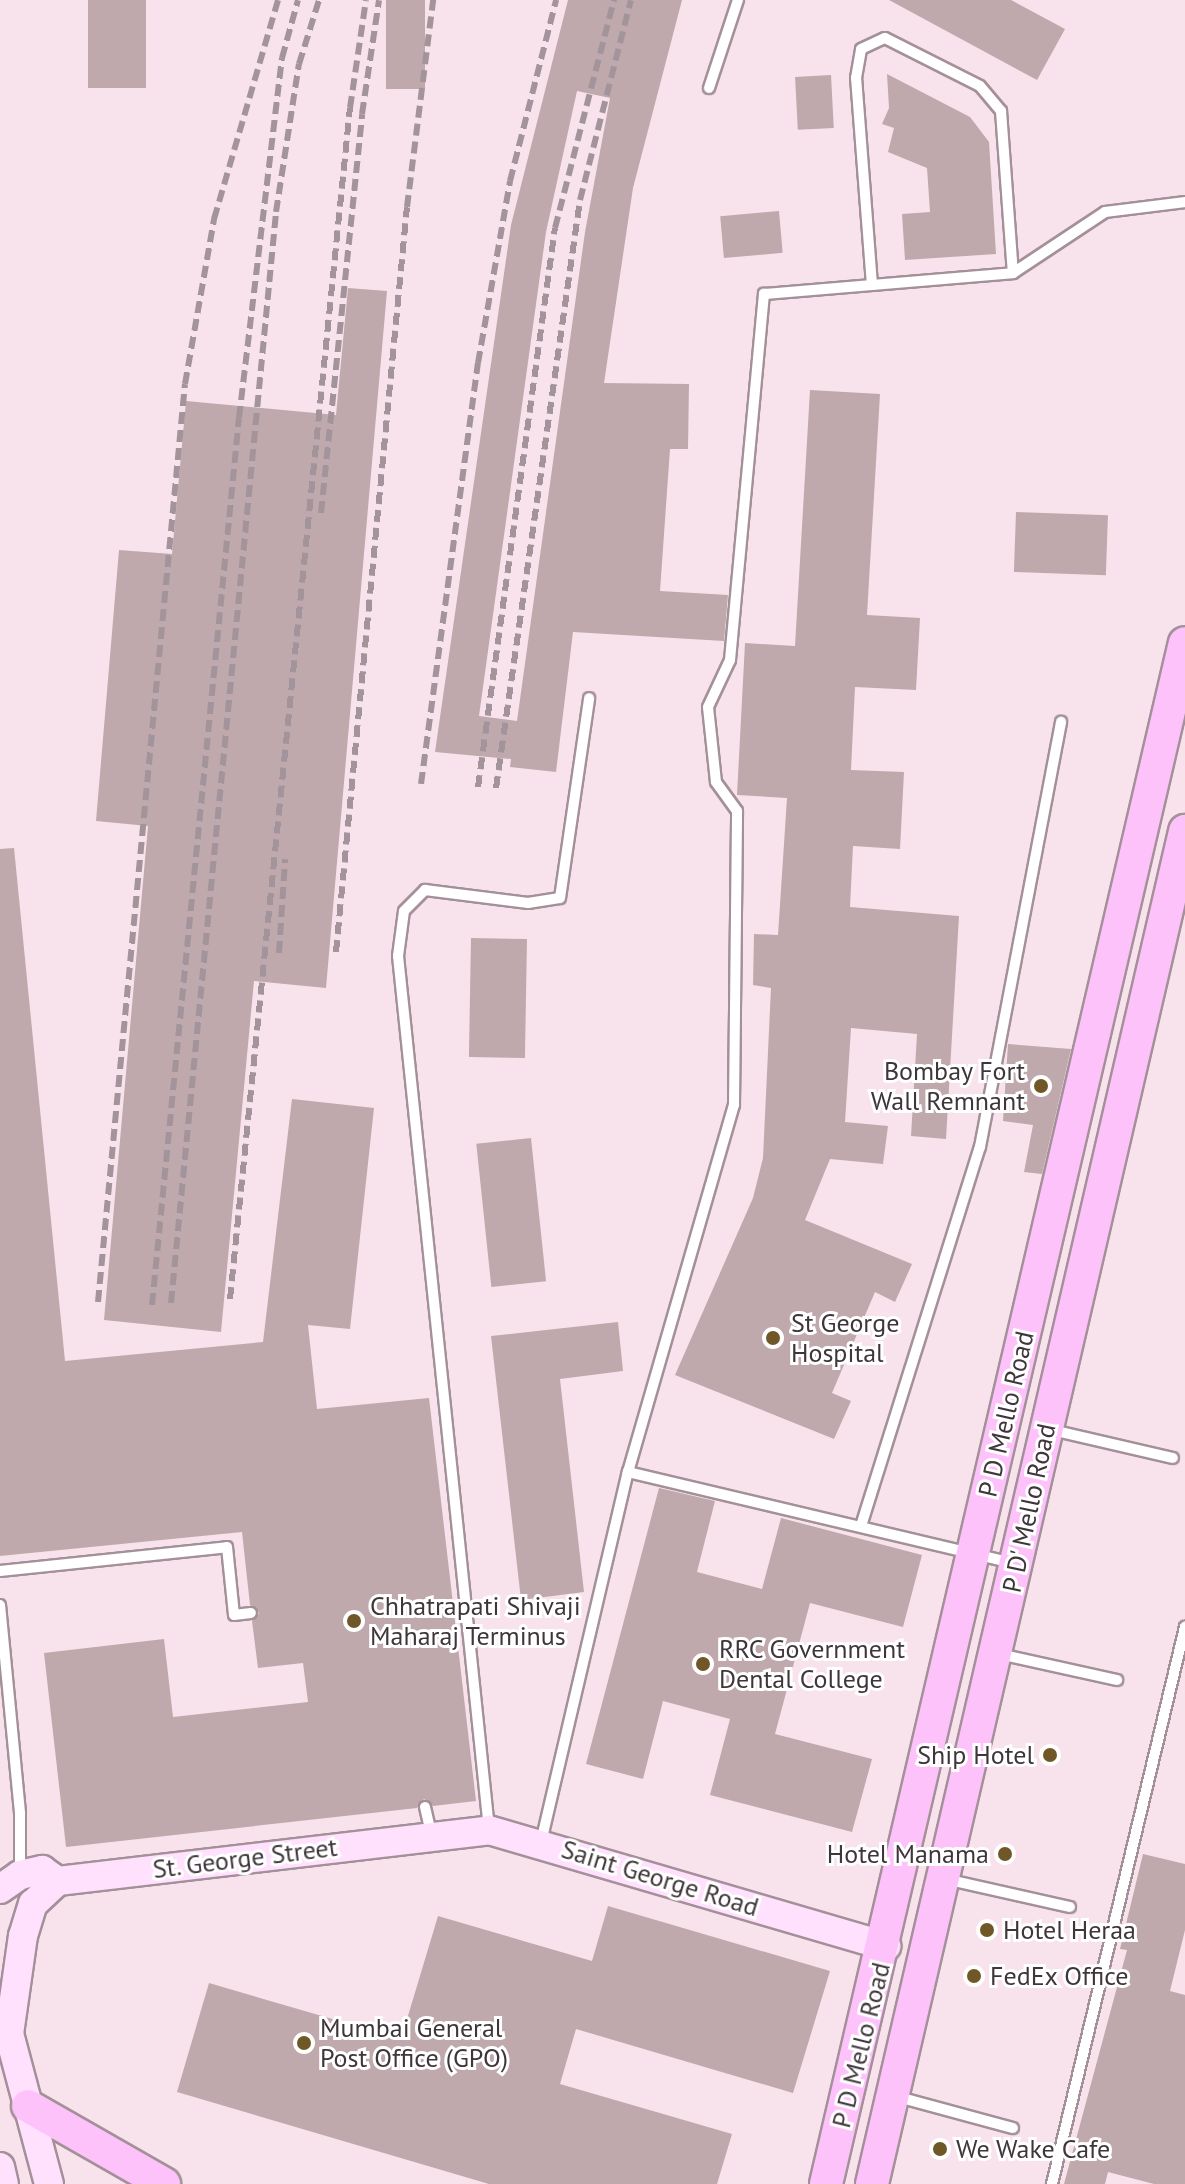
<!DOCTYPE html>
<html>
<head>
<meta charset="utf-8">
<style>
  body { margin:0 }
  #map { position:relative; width:1185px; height:2184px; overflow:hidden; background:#f8e3ed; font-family:"PT Sans",sans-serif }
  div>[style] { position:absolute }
  .building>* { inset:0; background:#bfa9ac; transform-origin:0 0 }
  .roads { filter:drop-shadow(2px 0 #a39099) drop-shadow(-2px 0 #a39099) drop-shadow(0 2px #a39099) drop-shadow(0 -2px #a39099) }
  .service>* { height:10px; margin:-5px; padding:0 5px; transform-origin:5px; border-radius:5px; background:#fff }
  .secondary>* { height:28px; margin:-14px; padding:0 14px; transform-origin:14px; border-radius:14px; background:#ffe1fd }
  .primary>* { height:32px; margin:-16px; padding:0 16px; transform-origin:16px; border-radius:16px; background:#fec2fb }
  .rail>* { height:6px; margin-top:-3px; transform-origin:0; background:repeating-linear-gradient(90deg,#a3949c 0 12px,transparent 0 18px) }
  .dots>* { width:22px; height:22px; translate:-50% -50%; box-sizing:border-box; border:4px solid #fff; border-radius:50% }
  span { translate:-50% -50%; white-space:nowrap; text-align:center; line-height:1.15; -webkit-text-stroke:6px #fff; paint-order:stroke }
  .poi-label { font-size:26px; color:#3e363a }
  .right { translate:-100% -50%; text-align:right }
  .left { translate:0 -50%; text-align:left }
  .street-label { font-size:26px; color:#3e363a }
</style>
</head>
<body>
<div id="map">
  <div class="building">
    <i style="left:88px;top:0;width:58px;height:88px"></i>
    <i style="left:386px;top:0;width:39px;height:89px"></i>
    <i style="clip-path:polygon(evenodd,568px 0,682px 0,633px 188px,604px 383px,689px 384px,688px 449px,670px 449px,660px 591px,728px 595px,724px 641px,573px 632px,556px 772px,510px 767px,511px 759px,435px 752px,511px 225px,568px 0,577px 91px,610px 98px,585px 232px,517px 721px,479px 716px,546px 232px,577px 91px)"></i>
    <i style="clip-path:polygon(889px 0,1011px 0,1065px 29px,1037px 80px)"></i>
    <i style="clip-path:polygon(887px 74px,970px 117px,989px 142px,996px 254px,905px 260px,902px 214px,930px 212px,927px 168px,888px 152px,894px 128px,882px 124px,889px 108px)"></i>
    <i style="left:831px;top:75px;width:53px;height:36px;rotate:87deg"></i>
    <i style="left:779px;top:211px;width:42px;height:59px;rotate:85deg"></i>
    <i style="clip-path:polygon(348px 288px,387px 291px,326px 988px,254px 981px,221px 1332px,104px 1320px,148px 826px,96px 821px,119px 550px,172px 554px,186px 401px,336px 415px)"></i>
    <i style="clip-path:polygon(810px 390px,880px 394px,867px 615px,920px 618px,916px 690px,855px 687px,851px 770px,904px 772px,900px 849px,853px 846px,850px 907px,959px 916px,946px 1139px,911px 1136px,917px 1034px,851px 1028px,845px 1122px,888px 1126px,883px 1164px,830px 1159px,805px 1220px,912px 1264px,895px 1302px,875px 1292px,832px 1393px,851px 1401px,834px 1439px,675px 1375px,753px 1198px,763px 1158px,771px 988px,753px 985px,754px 934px,778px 935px,787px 798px,737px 795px,745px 643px,795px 646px)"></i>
    <i style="left:1016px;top:512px;width:92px;height:60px;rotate:2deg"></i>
    <i style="clip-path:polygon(14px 848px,65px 1361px,263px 1342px,292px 1099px,374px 1108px,350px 1329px,308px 1325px,317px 1409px,429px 1398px,476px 1801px,433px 1806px,424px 1799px,417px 1808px,66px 1847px,44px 1653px,164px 1639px,173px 1717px,308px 1702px,303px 1663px,258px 1668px,252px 1621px,259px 1613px,250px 1605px,242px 1532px,0 1556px,0 849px)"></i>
    <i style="left:471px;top:938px;width:56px;height:119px;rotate:1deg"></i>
    <i style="clip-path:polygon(1008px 1044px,1071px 1049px,1042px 1174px,1024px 1172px,1033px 1125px,1003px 1121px)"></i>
    <i style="left:531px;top:1138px;width:144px;height:55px;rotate:84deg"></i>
    <i style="clip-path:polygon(618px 1322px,623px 1371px,560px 1379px,584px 1592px,521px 1600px,491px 1336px)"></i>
    <i style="clip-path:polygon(659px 1488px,715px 1501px,697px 1572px,762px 1589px,781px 1518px,922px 1555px,903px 1627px,810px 1603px,775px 1734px,872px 1759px,852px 1832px,710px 1795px,730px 1719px,663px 1701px,643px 1779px,586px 1764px)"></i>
    <i style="clip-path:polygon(1143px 1854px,1185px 1864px,1185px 1930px,1170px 1991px,1185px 1995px,1185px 2184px,1154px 2184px,1108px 2172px,1105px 2184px,1064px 2184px,1127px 1950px,1120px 1949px)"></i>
    <i style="clip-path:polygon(608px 1906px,830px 1971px,793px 2093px,576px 2029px,560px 2084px,732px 2134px,717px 2184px,489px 2184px,177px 2092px,209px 1983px,401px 2039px,438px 1916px,592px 1961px)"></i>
  </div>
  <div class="roads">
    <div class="service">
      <i style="left:709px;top:88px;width:93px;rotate:-71.8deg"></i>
      <i style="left:872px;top:285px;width:208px;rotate:-94.4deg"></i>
      <i style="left:856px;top:78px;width:29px;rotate:-80deg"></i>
      <i style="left:861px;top:49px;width:26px;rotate:-25deg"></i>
      <i style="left:885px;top:38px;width:106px;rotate:26.8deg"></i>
      <i style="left:980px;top:86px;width:33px;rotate:50deg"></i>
      <i style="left:1001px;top:111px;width:162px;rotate:85.8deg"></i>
      <i style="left:1052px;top:1430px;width:124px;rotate:13deg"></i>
      <i style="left:628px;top:1472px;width:395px;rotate:13.3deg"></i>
      <i style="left:861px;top:1526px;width:397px;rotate:-72.6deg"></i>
      <i style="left:980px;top:1147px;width:433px;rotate:-79.2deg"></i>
      <i style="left:0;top:1571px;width:228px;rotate:-6deg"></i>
      <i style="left:227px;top:1547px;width:68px;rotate:84.1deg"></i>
      <i style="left:234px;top:1615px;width:17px;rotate:-7deg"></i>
      <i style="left:0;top:1605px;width:209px;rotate:84.5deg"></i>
      <i style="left:20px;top:1813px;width:60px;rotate:90deg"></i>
      <i style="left:999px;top:1654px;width:121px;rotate:12.4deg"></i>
      <i style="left:425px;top:1807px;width:28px;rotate:77deg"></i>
      <i style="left:489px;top:1829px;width:878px;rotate:-95.95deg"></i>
      <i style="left:398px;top:956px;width:45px;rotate:-82.4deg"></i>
      <i style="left:404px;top:911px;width:30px;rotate:-45deg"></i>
      <i style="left:425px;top:890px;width:104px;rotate:7.2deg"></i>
      <i style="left:528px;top:903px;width:32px;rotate:-9deg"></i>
      <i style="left:560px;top:898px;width:202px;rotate:-81.7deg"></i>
      <i style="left:541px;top:1842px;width:380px;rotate:-76.8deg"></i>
      <i style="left:628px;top:1472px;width:382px;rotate:-73.9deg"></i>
      <i style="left:734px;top:1105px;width:294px;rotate:-89.4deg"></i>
      <i style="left:737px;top:811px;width:36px;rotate:-126deg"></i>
      <i style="left:716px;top:782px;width:75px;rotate:-96.1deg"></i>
      <i style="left:708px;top:707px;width:52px;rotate:-64.9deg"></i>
      <i style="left:730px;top:660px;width:368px;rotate:-84.7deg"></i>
      <i style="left:764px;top:294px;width:250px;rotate:-4.8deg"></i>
      <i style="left:1013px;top:273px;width:110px;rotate:-33.5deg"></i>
      <i style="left:1105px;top:212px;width:81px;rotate:-7.1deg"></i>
      <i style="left:945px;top:1879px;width:128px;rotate:12.6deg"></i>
      <i style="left:898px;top:2097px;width:119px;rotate:15.1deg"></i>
      <i style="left:1052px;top:2184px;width:573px;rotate:-76.57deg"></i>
    </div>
    <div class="secondary">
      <i style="left:58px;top:1881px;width:434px;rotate:-6.7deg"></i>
      <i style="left:489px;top:1830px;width:414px;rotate:16.3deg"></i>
      <i style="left:0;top:1889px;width:24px;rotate:-35deg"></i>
      <i style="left:20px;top:1875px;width:23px;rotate:-13deg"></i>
      <i style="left:42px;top:1870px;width:19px;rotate:35deg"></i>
      <i style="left:0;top:2167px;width:17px;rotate:77deg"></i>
      <i style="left:49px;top:2184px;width:155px;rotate:-104.9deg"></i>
      <i style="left:9px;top:2034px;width:99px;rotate:-81.9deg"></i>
      <i style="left:23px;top:1936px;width:34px;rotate:-73deg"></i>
      <i style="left:33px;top:1904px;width:34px;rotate:-43deg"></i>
    </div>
    <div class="primary">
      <i style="left:28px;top:2106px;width:157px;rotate:29.8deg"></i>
      <i style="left:826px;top:2184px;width:1582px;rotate:-76.89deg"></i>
      <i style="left:872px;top:2184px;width:1389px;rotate:-76.97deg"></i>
    </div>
  </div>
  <div class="rail">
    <i style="left:321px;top:513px;width:401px;rotate:-84.1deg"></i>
    <i style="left:362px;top:114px;width:115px;rotate:-81.5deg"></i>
    <i style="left:421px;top:784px;width:425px;rotate:-82.3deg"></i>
    <i style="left:478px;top:363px;width:185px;rotate:-80deg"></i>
    <i style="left:510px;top:181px;width:187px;rotate:-75.7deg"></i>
    <i style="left:478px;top:787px;width:564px;rotate:-82.16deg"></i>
    <i style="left:555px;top:228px;width:236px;rotate:-75.5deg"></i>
    <i style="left:496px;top:788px;width:594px;rotate:-81.87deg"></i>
    <i style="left:580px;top:200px;width:206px;rotate:-75.7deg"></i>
    <i style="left:336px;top:952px;width:748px;rotate:-84.56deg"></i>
    <i style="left:407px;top:207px;width:209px;rotate:-82.8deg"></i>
    <i style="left:279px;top:953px;width:94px;rotate:-86.3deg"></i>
    <i style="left:230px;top:1299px;width:1197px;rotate:-84.25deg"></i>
    <i style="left:350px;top:108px;width:109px;rotate:-81.6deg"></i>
    <i style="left:98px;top:1302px;width:922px;rotate:-84.59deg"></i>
    <i style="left:185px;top:384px;width:168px;rotate:-80deg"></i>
    <i style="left:214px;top:219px;width:228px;rotate:-73.7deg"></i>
    <i style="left:171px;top:1303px;width:1096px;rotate:-84.5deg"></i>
    <i style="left:276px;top:212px;width:150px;rotate:-81.2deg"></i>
    <i style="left:299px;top:64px;width:67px;rotate:-72.6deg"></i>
    <i style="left:152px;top:1305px;width:891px;rotate:-84.4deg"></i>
    <i style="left:239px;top:418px;width:363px;rotate:-83.2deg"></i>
    <i style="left:282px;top:58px;width:60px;rotate:-74.6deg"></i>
  </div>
  <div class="dots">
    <i style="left:1041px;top:1086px;background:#705728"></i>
    <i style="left:773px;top:1338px;background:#705728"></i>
    <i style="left:354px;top:1621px;background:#705728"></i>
    <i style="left:703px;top:1664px;background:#705728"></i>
    <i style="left:1050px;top:1755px;background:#705728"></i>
    <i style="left:1005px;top:1854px;background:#705728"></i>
    <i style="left:987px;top:1930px;background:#705728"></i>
    <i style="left:974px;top:1976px;background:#705728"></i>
    <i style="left:304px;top:2043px;background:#705728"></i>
    <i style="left:940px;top:2149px;background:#705728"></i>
  </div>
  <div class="poi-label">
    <span class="right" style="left:1025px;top:1086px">Bombay Fort<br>Wall Remnant</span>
    <span class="left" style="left:791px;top:1338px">St George<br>Hospital</span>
    <span class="left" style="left:370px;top:1621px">Chhatrapati Shivaji<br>Maharaj Terminus</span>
    <span class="left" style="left:719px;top:1664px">RRC Government<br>Dental College</span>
    <span class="right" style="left:1034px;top:1755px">Ship Hotel</span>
    <span class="right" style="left:989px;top:1854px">Hotel Manama</span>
    <span class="left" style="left:1003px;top:1930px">Hotel Heraa</span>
    <span class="left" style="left:990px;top:1976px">FedEx Office</span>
    <span class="left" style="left:320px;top:2043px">Mumbai General<br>Post Office (GPO)</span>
    <span class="left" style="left:956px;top:2149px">We Wake Cafe</span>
  </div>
  <div class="street-label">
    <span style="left:1006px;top:1414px;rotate:-77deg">P D Mello Road</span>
    <span style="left:1029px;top:1508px;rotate:-78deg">P D' Mello Road</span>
    <span style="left:245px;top:1858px;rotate:-7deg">St. George Street</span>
    <span style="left:660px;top:1878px;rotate:17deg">Saint George Road</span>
    <span style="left:861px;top:2045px;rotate:-76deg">P D Mello Road</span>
  </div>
</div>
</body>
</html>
